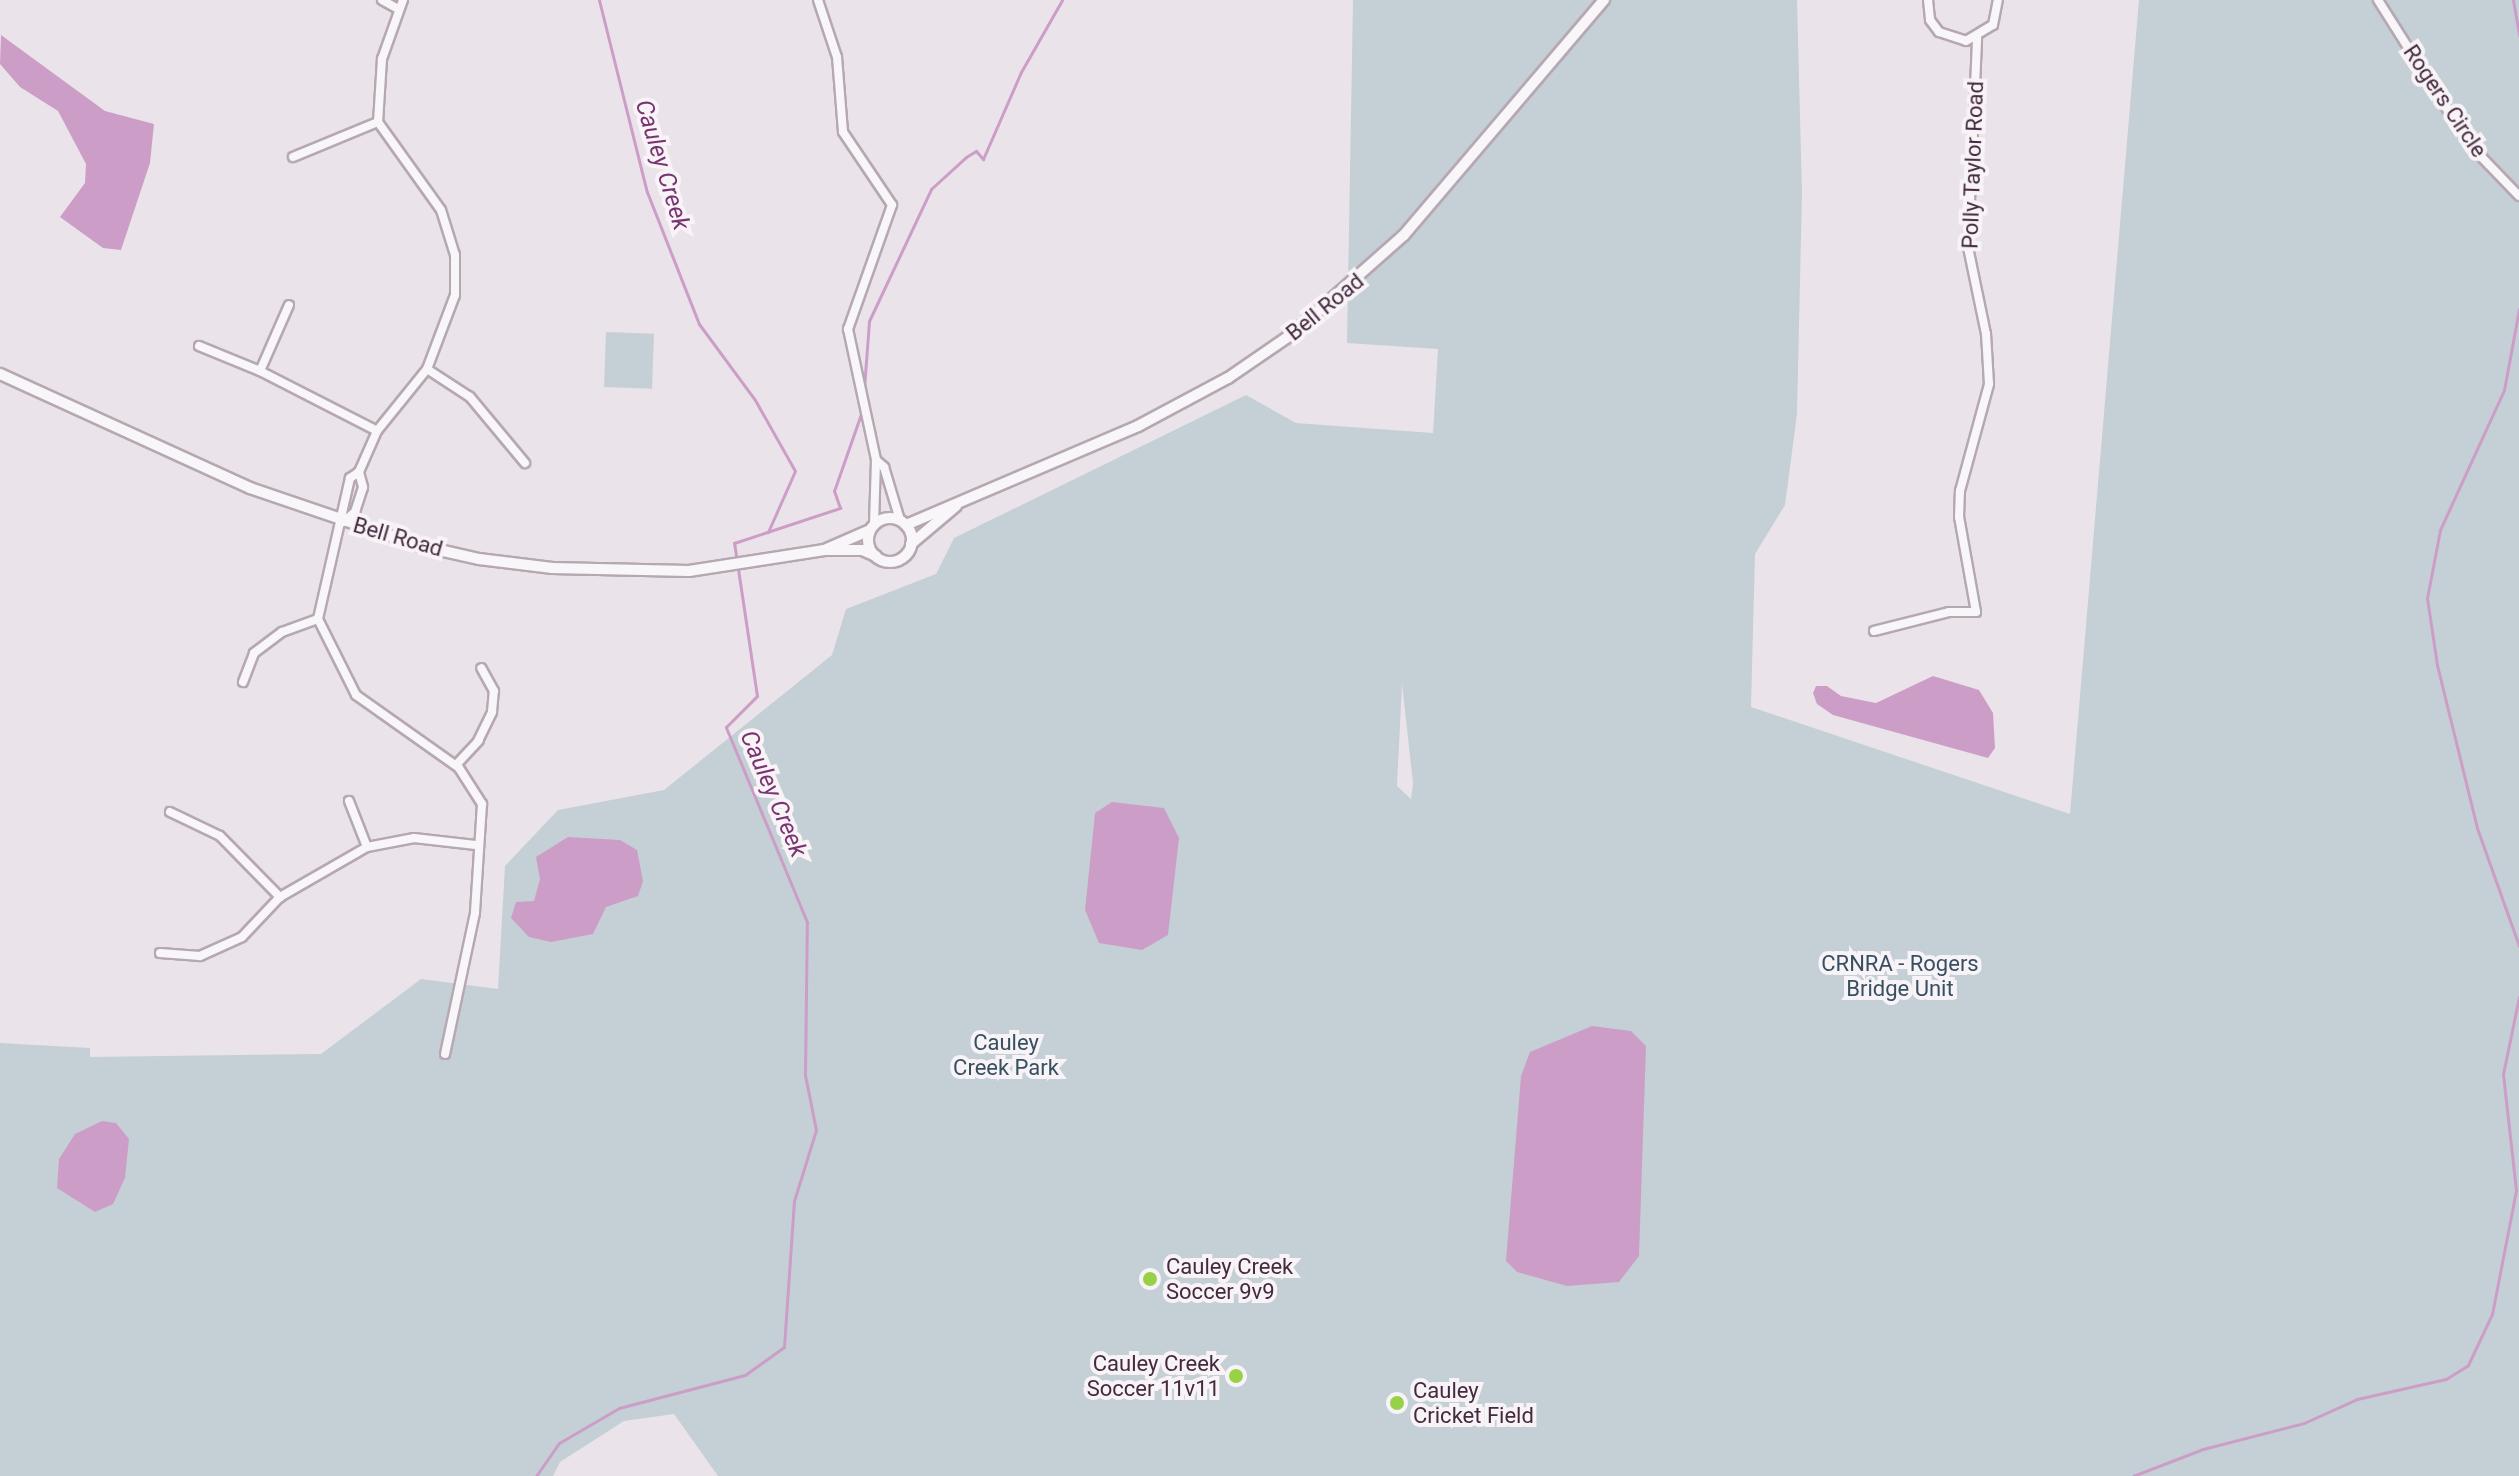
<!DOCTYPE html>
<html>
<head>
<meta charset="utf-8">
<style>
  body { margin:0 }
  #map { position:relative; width:2519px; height:1476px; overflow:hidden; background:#ebe3ea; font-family:Roboto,sans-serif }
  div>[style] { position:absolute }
  .green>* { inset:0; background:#c4d0d5; transform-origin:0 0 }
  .water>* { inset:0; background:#cc9ec7 }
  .stream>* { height:3px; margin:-1.5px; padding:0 1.5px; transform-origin:1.5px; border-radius:1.5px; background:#cc9ec7 }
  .roads { filter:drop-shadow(2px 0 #b6a8b3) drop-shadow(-2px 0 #b6a8b3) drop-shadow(0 2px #b6a8b3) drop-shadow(0 -2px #b6a8b3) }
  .minor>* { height:8px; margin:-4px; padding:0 4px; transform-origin:4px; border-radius:4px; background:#f9f6f9 }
  .tertiary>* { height:10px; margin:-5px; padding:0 5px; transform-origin:5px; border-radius:5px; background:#f9f6f9 }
  .tertiary>.ring { margin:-5px; padding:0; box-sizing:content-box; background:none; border:10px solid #f9f6f9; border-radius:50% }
  .dots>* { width:22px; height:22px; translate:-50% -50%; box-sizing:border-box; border:4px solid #f8f3f7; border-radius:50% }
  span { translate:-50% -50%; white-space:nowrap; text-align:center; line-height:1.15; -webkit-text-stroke:8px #f8f3f7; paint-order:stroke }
  .street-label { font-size:22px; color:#442a3e }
  .park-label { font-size:22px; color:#375060 }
  .poi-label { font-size:22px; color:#442a3e }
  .left { translate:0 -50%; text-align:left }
  .right { translate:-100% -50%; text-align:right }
  .water-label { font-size:24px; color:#793370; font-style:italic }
</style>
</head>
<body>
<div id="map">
  <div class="green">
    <i style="clip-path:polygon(evenodd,1353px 0,1797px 0,1802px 193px,1797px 414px,1785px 505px,1755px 554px,1751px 707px,2070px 814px,2139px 0,2519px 0,2519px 1476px,718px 1476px,674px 1414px,624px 1421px,560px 1462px,553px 1476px,0 1476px,0 1043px,90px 1048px,90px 1057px,321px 1054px,421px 979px,498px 989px,505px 866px,558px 810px,664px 790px,832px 655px,846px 609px,936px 574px,954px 538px,1246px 395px,1296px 423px,1433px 433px,1438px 349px,1347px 343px,1353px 0,1402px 684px,1413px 783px,1411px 799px,1397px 786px,1402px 684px)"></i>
    <i style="left:606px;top:332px;width:48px;height:55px;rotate:2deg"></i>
  </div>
  <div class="water">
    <i style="clip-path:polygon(1px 35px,105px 111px,154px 124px,150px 163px,121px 250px,103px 248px,60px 217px,85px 183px,86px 164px,58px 111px,20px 87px,0 64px)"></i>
    <i style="clip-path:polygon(1933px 676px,1979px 690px,1993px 713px,1995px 748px,1988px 758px,1833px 715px,1817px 704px,1813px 693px,1816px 686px,1827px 686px,1841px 696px,1876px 703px)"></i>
    <i style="clip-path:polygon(1112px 802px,1164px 808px,1179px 838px,1168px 935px,1142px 950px,1099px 943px,1085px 910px,1095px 813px)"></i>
    <i style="clip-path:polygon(568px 837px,620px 840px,637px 850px,643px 881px,638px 896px,606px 907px,593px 934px,551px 942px,529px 937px,511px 918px,516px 902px,534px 901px,540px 879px,536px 857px)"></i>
    <i style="clip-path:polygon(1592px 1026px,1631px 1031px,1646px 1046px,1639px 1256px,1619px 1282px,1567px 1286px,1517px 1272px,1506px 1261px,1521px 1076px,1530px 1052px)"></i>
    <i style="clip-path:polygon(102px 1121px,116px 1123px,129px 1139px,125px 1178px,113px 1204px,95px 1212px,57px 1188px,59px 1159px,75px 1134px)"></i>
  </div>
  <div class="stream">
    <i style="left:599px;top:0;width:198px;rotate:76deg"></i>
    <i style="left:647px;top:192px;width:142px;rotate:68.5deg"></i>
    <i style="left:699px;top:324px;width:94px;rotate:53.6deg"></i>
    <i style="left:755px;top:400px;width:81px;rotate:60.6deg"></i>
    <i style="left:795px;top:471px;width:67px;rotate:113.9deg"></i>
    <i style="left:2513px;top:0;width:36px;rotate:80deg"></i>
    <i style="left:2519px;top:309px;width:82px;rotate:100.5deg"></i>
    <i style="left:2504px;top:390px;width:154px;rotate:114.6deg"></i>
    <i style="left:2440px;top:530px;width:69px;rotate:100.8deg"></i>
    <i style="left:2427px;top:598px;width:68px;rotate:81.5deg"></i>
    <i style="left:2437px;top:665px;width:168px;rotate:76.2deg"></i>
    <i style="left:2477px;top:828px;width:125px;rotate:70.4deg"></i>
    <i style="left:864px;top:388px;width:67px;rotate:-85.7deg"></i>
    <i style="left:869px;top:321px;width:146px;rotate:-64.8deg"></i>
    <i style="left:931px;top:189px;width:47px;rotate:-42.4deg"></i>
    <i style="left:966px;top:157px;width:12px;rotate:-31deg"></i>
    <i style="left:976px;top:151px;width:11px;rotate:49deg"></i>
    <i style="left:983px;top:159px;width:95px;rotate:-66.4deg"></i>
    <i style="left:1021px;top:72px;width:83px;rotate:-60.3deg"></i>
    <i style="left:536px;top:1476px;width:40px;rotate:-55.1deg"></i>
    <i style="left:559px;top:1443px;width:69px;rotate:-30.3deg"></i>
    <i style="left:619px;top:1408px;width:130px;rotate:-14.7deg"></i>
    <i style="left:745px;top:1375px;width:48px;rotate:-35.7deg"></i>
    <i style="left:784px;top:1347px;width:146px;rotate:-86.1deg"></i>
    <i style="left:794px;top:1201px;width:74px;rotate:-72.8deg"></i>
    <i style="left:816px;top:1130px;width:56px;rotate:-101.3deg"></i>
    <i style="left:805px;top:1075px;width:153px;rotate:-89.3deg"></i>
    <i style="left:807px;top:922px;width:211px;rotate:-112.6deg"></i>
    <i style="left:726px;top:727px;width:44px;rotate:-45deg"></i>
    <i style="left:757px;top:696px;width:155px;rotate:-98.5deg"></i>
    <i style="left:734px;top:543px;width:112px;rotate:-18.3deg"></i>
    <i style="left:840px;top:508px;width:18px;rotate:-109deg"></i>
    <i style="left:834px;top:491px;width:85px;rotate:-70.7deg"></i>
    <i style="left:2133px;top:1476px;width:75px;rotate:-21.1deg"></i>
    <i style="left:2203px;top:1449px;width:104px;rotate:-14.4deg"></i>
    <i style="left:2304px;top:1423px;width:58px;rotate:-24.4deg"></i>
    <i style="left:2357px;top:1399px;width:91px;rotate:-12.7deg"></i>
    <i style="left:2446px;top:1379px;width:26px;rotate:-32deg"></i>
    <i style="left:2468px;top:1365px;width:56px;rotate:-64.8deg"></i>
    <i style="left:2492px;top:1314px;width:126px;rotate:-79deg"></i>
    <i style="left:2516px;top:1190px;width:117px;rotate:-96.4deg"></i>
    <i style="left:2503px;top:1074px;width:79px;rotate:-78.3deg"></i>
  </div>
  <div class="roads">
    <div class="minor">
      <i style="left:382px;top:0;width:18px;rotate:29deg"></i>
      <i style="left:403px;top:0;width:63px;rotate:109.6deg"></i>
      <i style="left:382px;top:59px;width:63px;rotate:93.6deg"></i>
      <i style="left:378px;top:122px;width:108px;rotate:54.4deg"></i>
      <i style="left:441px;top:210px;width:47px;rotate:72.7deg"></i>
      <i style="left:455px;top:255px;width:40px;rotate:90deg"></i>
      <i style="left:455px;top:295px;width:79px;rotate:110.7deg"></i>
      <i style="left:427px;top:369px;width:80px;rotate:128.9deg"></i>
      <i style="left:377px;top:431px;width:45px;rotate:113.7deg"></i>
      <i style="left:359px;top:472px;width:11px;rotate:146deg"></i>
      <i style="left:350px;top:478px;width:145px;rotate:102.8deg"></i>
      <i style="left:318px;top:619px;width:85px;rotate:63.4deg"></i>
      <i style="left:356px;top:695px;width:126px;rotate:35.3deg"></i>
      <i style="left:459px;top:768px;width:43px;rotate:57.4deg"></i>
      <i style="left:482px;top:804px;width:109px;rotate:93.7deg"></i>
      <i style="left:475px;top:913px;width:144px;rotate:102deg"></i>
      <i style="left:818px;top:0;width:60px;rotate:71.6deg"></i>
      <i style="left:837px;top:57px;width:75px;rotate:85.4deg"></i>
      <i style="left:843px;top:132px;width:88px;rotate:56.1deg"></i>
      <i style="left:892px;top:205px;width:132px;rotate:109.5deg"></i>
      <i style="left:848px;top:329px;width:134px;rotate:77.9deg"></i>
      <i style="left:876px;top:460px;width:11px;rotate:41deg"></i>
      <i style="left:884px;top:467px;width:55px;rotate:73.2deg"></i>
      <i style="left:1928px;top:0;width:20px;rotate:84deg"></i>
      <i style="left:1930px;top:20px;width:15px;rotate:53deg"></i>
      <i style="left:1939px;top:32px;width:28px;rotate:18deg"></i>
      <i style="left:1966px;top:41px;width:31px;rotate:-31deg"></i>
      <i style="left:1993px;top:25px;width:25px;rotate:-79deg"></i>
      <i style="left:2378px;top:0;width:170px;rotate:57.7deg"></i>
      <i style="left:2469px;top:144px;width:72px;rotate:46.1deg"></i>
      <i style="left:293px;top:157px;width:92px;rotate:-22.4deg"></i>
      <i style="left:199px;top:346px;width:66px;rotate:22.3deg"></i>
      <i style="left:260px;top:371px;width:131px;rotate:27.1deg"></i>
      <i style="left:427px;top:369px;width:51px;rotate:33.1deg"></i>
      <i style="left:470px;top:397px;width:86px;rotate:50.2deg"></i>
      <i style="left:260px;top:371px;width:72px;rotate:-66.3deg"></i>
      <i style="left:343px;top:522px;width:16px;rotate:-40deg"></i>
      <i style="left:355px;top:512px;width:26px;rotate:-72deg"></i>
      <i style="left:363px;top:487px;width:16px;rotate:-105deg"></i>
      <i style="left:874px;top:524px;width:64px;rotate:-88.2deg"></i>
      <i style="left:1874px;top:631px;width:77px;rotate:-14.2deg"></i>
      <i style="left:1949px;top:612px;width:27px"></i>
      <i style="left:1976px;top:612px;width:97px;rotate:-100.1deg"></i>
      <i style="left:1959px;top:517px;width:26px;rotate:-88deg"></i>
      <i style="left:1960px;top:491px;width:111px;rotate:-74.8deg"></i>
      <i style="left:1989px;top:384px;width:50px;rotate:-93.4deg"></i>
      <i style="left:1986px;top:334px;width:89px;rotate:-101.7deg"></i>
      <i style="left:1968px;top:247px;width:209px;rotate:-87.5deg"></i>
      <i style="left:243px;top:682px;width:31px;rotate:-69deg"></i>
      <i style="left:254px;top:653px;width:35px;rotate:-37deg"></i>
      <i style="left:282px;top:632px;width:38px;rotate:-20deg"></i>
      <i style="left:456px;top:765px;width:33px;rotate:-47deg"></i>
      <i style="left:478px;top:741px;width:32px;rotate:-64deg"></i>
      <i style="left:492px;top:712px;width:21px;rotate:-85deg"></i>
      <i style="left:494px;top:691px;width:26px;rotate:-119deg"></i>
      <i style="left:349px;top:801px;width:49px;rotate:68.6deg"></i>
      <i style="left:170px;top:812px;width:55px;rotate:25.6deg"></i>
      <i style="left:220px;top:836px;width:86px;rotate:45.5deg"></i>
      <i style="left:160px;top:953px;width:40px;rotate:4.3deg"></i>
      <i style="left:200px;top:956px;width:46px;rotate:-24.3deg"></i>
      <i style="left:242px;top:937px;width:55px;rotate:-46.5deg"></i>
      <i style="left:280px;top:897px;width:100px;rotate:-29.9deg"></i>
      <i style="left:367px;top:847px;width:48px;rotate:-10.8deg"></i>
      <i style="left:414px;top:838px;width:62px;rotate:6.4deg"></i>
    </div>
    <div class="tertiary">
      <i style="left:0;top:374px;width:275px;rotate:24.5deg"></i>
      <i style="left:250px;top:488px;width:176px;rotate:18.8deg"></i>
      <i style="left:417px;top:545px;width:64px;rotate:12.7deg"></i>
      <i style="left:479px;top:559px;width:74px;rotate:7deg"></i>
      <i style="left:552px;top:568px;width:137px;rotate:1.3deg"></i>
      <i style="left:689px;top:571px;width:137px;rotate:-8.8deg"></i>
      <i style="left:824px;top:550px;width:38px"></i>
      <i style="left:862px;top:550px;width:15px;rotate:23deg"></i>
      <i class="ring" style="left:868px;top:518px;width:34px;height:34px"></i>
      <i style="left:906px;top:525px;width:252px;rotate:-23.1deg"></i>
      <i style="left:1138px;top:426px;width:102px;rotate:-28.1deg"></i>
      <i style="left:1228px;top:378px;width:78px;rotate:-34.5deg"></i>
      <i style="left:1292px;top:334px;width:149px;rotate:-41.5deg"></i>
      <i style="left:1404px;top:235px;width:309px;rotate:-49.6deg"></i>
      <i style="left:911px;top:544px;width:59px;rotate:-40.2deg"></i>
      <i style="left:824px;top:550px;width:50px;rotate:-23.5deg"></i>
    </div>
  </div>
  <div class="dots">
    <i style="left:1150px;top:1279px;background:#96d147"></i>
    <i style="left:1236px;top:1376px;background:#96d147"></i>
    <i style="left:1397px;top:1403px;background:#96d147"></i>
  </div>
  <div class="street-label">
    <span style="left:2445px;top:101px;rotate:56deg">Rogers Circle</span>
    <span style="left:1973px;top:165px;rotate:-88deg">Polly Taylor Road</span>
    <span style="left:1325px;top:307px;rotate:-39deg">Bell Road</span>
    <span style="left:398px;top:537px;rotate:16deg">Bell Road</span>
  </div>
  <div class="park-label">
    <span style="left:1900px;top:976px">CRNRA - Rogers<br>Bridge Unit</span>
    <span style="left:1006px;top:1055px">Cauley<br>Creek Park</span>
  </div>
  <div class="poi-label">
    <span class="left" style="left:1166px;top:1279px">Cauley Creek<br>Soccer 9v9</span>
    <span class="right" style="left:1220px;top:1376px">Cauley Creek<br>Soccer 11v11</span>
    <span class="left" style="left:1413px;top:1403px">Cauley<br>Cricket Field</span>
  </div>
  <div class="water-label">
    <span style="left:662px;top:165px;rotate:73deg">Cauley Creek</span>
    <span style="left:773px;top:794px;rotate:67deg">Cauley Creek</span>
  </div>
</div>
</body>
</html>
